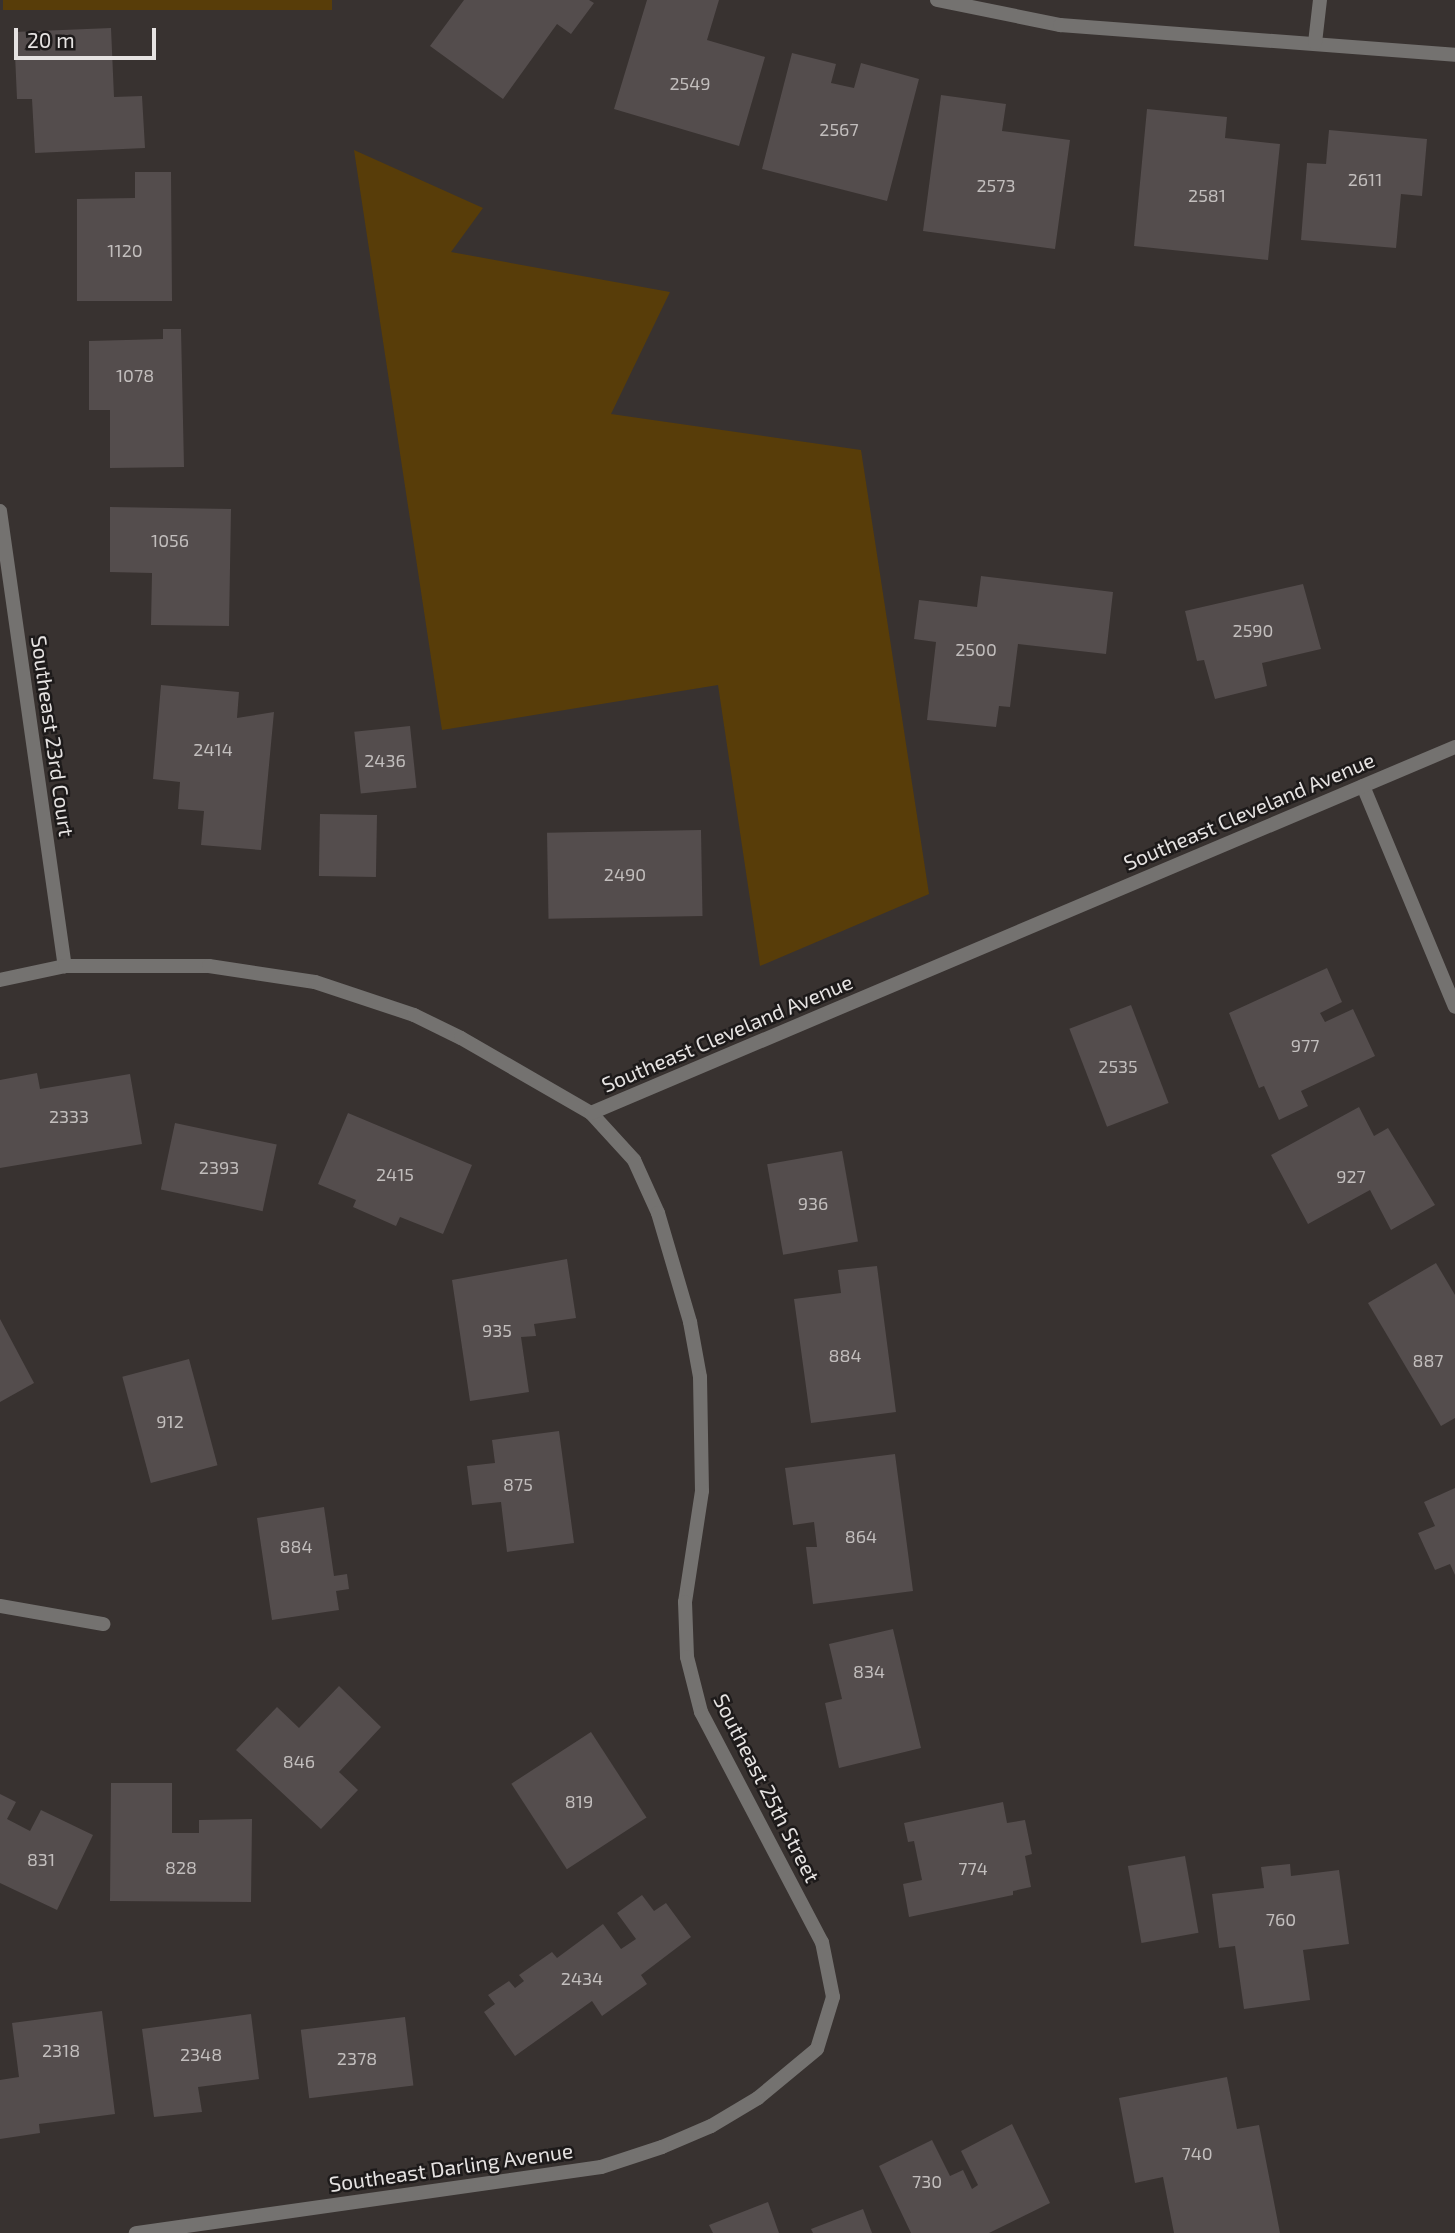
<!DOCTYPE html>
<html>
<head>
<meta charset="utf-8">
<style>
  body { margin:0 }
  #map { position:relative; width:1455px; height:2233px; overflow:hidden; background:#383230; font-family:"Exo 2",sans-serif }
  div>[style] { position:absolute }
  .green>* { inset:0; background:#583d09; transform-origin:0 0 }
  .building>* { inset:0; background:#544d4d; transform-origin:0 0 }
  .street>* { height:14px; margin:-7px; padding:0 7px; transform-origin:7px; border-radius:7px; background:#747270 }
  span { translate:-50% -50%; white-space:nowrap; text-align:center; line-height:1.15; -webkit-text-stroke:5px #1d1a1a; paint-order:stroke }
  .number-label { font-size:18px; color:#c2bebd }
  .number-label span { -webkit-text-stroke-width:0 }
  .street-label { font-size:21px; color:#e6e3e2 }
  .scale { position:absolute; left:14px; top:28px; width:142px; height:32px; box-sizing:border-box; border:4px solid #e6e3e2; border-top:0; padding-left:9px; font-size:21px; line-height:24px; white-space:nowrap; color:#e6e3e2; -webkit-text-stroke:5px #1d1a1a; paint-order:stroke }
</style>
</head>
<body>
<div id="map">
  <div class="green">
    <i style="left:3px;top:0;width:329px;height:10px"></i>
    <i style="clip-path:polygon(354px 150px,483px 208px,451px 252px,670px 292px,611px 414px,861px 450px,929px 894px,760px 966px,718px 685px,442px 730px)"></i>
  </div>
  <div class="building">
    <i style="clip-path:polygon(464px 0,589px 0,594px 3px,571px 34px,557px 24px,503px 99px,430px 46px)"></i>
    <i style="clip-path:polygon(647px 0,719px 0,707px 40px,765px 57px,739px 146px,614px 109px)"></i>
    <i style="clip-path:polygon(111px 28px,114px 97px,142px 96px,145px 148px,35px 153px,32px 99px,17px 99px,14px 32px)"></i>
    <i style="clip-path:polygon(792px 53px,836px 64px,831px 83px,854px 88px,861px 63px,919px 79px,887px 201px,762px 169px)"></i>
    <i style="clip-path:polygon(941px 95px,1006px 104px,1002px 131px,1070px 140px,1055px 249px,923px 231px)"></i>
    <i style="clip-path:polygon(1147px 109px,1227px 117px,1225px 138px,1280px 144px,1268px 260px,1134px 246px)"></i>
    <i style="clip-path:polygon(1329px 130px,1427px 139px,1422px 196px,1401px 194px,1396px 248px,1301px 240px,1307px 163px,1326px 164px)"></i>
    <i style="clip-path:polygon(135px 172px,171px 172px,172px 301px,77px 301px,77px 199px,135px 198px)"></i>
    <i style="clip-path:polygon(163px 329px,181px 329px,184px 467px,110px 468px,110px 410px,89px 410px,89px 341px,163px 339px)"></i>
    <i style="clip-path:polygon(110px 507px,231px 509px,229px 626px,151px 625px,152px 573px,110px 572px)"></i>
    <i style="clip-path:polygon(981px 576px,1113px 592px,1106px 654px,1018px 644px,1010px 707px,999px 706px,996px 727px,927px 720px,936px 642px,914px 639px,919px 600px,977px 607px)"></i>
    <i style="clip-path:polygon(1303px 584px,1321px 649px,1262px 663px,1267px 686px,1215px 699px,1204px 660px,1197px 661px,1185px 611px)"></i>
    <i style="clip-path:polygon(161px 685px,239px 692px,237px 718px,274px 712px,261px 850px,201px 845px,204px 811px,178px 809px,180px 782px,153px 779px)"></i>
    <i style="left:410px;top:726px;width:62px;height:56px;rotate:84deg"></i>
    <i style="left:320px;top:814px;width:57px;height:62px;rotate:1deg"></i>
    <i style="left:701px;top:830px;width:86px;height:154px;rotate:89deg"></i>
    <i style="clip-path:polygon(1327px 968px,1342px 1002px,1320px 1013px,1325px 1022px,1353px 1009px,1375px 1056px,1301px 1091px,1308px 1106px,1279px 1120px,1264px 1086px,1259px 1088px,1229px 1013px)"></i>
    <i style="left:1131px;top:1005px;width:105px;height:66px;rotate:69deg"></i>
    <i style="clip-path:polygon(37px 1073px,40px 1089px,130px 1074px,142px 1144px,0 1168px,0 1080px)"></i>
    <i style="clip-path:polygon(1359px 1107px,1374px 1136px,1388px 1128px,1435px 1205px,1391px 1230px,1370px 1190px,1308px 1224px,1271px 1155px)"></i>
    <i style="clip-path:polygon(348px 1113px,472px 1165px,443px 1234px,400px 1217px,396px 1226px,353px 1207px,356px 1200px,318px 1184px)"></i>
    <i style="left:175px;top:1123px;width:104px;height:68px;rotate:12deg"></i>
    <i style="left:842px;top:1151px;width:92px;height:76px;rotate:80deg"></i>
    <i style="clip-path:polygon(567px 1259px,576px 1318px,534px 1324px,536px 1336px,521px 1337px,529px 1392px,470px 1401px,452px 1280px)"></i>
    <i style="clip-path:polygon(1436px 1263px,1455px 1295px,1455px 1418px,1441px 1426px,1368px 1303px)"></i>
    <i style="clip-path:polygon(877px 1266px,896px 1412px,811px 1423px,794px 1299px,841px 1293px,838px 1270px)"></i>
    <i style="clip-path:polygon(0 1319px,34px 1383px,0 1402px)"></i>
    <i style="left:189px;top:1359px;width:110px;height:69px;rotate:75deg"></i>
    <i style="clip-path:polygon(559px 1431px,574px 1543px,507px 1552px,501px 1502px,472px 1505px,467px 1466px,495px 1463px,492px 1440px)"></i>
    <i style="clip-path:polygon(895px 1454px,913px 1591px,813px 1604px,806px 1547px,817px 1547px,814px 1522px,793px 1525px,785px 1468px)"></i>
    <i style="clip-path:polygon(1455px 1488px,1455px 1575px,1450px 1564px,1435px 1570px,1418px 1533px,1435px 1526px,1424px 1502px)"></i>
    <i style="clip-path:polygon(324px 1507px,334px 1576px,347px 1574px,349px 1589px,336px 1591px,339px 1610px,272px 1620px,257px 1518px)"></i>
    <i style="clip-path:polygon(893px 1629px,921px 1748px,839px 1768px,825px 1703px,842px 1699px,829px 1644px)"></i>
    <i style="clip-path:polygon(339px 1686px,381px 1727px,339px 1772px,358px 1790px,321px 1829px,236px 1750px,277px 1707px,299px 1728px)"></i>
    <i style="left:591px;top:1732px;width:102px;height:95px;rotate:57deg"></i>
    <i style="clip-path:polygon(111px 1783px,172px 1783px,172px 1833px,199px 1833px,199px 1820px,252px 1819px,251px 1902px,110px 1901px)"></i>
    <i style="clip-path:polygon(0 1794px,16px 1802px,7px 1819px,30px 1831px,41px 1810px,93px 1835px,57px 1910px,0 1883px)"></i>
    <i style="clip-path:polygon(1003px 1802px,1007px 1823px,1025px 1820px,1032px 1854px,1025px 1856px,1031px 1887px,1013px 1891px,1013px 1895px,909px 1917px,903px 1884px,922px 1880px,914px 1841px,908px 1842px,904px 1823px)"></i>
    <i style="left:1185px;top:1856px;width:78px;height:58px;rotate:80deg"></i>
    <i style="clip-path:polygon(1290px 1864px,1291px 1876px,1339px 1870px,1349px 1944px,1303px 1950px,1310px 2000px,1244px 2009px,1235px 1946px,1219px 1948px,1212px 1894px,1264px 1888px,1261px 1867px)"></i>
    <i style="clip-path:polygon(642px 1895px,654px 1911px,666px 1903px,691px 1937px,641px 1975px,647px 1984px,602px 2016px,592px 2001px,515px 2056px,484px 2012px,495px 2004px,488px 1995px,509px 1981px,515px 1988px,524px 1981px,519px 1975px,552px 1952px,557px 1958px,603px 1924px,621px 1949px,636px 1939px,617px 1913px)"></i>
    <i style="clip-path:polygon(102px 2011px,115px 2114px,39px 2124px,40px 2133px,0 2139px,0 2080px,19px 2077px,12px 2023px)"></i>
    <i style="clip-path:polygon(251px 2014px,259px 2079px,198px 2087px,202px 2112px,154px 2117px,142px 2029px)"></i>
    <i style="left:405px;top:2017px;width:69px;height:105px;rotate:83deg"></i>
    <i style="clip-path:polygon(1227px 2077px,1237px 2129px,1259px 2125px,1280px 2233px,1174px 2233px,1163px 2177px,1135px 2183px,1119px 2098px)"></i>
    <i style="clip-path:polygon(1012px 2124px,1050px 2203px,989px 2233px,911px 2233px,879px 2166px,932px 2140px,950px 2176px,963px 2170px,972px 2189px,978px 2185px,961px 2151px)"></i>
    <i style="clip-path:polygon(768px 2202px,779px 2233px,713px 2233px,709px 2225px)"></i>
    <i style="clip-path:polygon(863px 2209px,872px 2233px,813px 2233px,811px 2229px)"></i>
  </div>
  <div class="street">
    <i style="left:937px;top:0;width:126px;rotate:11.5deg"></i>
    <i style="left:1060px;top:25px;width:396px;rotate:4.3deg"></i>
    <i style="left:1315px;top:43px;width:43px;rotate:-83.4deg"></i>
    <i style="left:0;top:511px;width:460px;rotate:81.9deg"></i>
    <i style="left:1363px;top:786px;width:239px;rotate:67.4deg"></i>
    <i style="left:0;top:980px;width:66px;rotate:-12.2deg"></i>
    <i style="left:65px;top:966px;width:144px"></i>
    <i style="left:209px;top:966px;width:107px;rotate:8.6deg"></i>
    <i style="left:315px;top:982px;width:104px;rotate:18.4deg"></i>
    <i style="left:414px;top:1015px;width:52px;rotate:26.1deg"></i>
    <i style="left:461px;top:1038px;width:150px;rotate:30deg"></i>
    <i style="left:591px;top:1113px;width:64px;rotate:47.5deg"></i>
    <i style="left:634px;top:1160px;width:58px;rotate:65.6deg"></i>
    <i style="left:658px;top:1213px;width:114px;rotate:73.6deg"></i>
    <i style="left:690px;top:1322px;width:56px;rotate:79.7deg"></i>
    <i style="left:700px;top:1377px;width:114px;rotate:89deg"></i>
    <i style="left:702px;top:1491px;width:112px;rotate:98.7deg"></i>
    <i style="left:685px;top:1602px;width:55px;rotate:87.9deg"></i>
    <i style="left:687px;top:1657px;width:57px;rotate:75.7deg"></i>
    <i style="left:701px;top:1712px;width:260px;rotate:62.3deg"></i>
    <i style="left:822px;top:1942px;width:56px;rotate:78.7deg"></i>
    <i style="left:833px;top:1997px;width:54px;rotate:107.1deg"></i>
    <i style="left:817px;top:2049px;width:77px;rotate:140.3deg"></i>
    <i style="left:758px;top:2098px;width:55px;rotate:149.2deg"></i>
    <i style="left:711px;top:2126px;width:53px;rotate:156.8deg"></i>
    <i style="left:662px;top:2147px;width:64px;rotate:161.8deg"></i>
    <i style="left:601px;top:2167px;width:470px;rotate:171.9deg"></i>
    <i style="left:591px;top:1113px;width:938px;rotate:-22.96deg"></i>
    <i style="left:0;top:1606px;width:105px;rotate:9.9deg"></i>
  </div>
  <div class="number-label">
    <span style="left:690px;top:83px">2549</span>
    <span style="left:839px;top:129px">2567</span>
    <span style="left:1365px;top:179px">2611</span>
    <span style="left:996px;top:185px">2573</span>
    <span style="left:1207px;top:195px">2581</span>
    <span style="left:125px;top:250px">1120</span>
    <span style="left:135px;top:375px">1078</span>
    <span style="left:170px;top:540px">1056</span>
    <span style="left:1253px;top:630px">2590</span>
    <span style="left:976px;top:649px">2500</span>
    <span style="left:213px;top:749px">2414</span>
    <span style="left:385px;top:760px">2436</span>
    <span style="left:625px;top:874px">2490</span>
    <span style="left:1305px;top:1045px">977</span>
    <span style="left:1118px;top:1066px">2535</span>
    <span style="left:69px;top:1116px">2333</span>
    <span style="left:219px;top:1167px">2393</span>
    <span style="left:395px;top:1174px">2415</span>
    <span style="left:1351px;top:1176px">927</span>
    <span style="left:813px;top:1203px">936</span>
    <span style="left:497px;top:1330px">935</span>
    <span style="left:845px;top:1355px">884</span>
    <span style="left:1428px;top:1360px">887</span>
    <span style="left:170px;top:1421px">912</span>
    <span style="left:518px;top:1484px">875</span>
    <span style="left:861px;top:1536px">864</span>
    <span style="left:296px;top:1546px">884</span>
    <span style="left:869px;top:1671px">834</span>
    <span style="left:299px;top:1761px">846</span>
    <span style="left:579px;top:1801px">819</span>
    <span style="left:41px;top:1859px">831</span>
    <span style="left:181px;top:1867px">828</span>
    <span style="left:973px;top:1868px">774</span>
    <span style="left:1281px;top:1919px">760</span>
    <span style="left:582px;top:1978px">2434</span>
    <span style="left:61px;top:2050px">2318</span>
    <span style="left:201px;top:2054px">2348</span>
    <span style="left:357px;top:2058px">2378</span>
    <span style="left:1197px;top:2153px">740</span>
    <span style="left:927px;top:2181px">730</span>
  </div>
  <div class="street-label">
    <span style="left:53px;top:736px;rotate:82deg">Southeast 23rd Court</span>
    <span style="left:1249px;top:811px;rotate:-23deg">Southeast Cleveland Avenue</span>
    <span style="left:727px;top:1033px;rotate:-23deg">Southeast Cleveland Avenue</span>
    <span style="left:767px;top:1788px;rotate:63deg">Southeast 25th Street</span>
    <span style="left:451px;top:2167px;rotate:-8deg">Southeast Darling Avenue</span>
  </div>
  <div class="scale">20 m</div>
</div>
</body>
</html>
